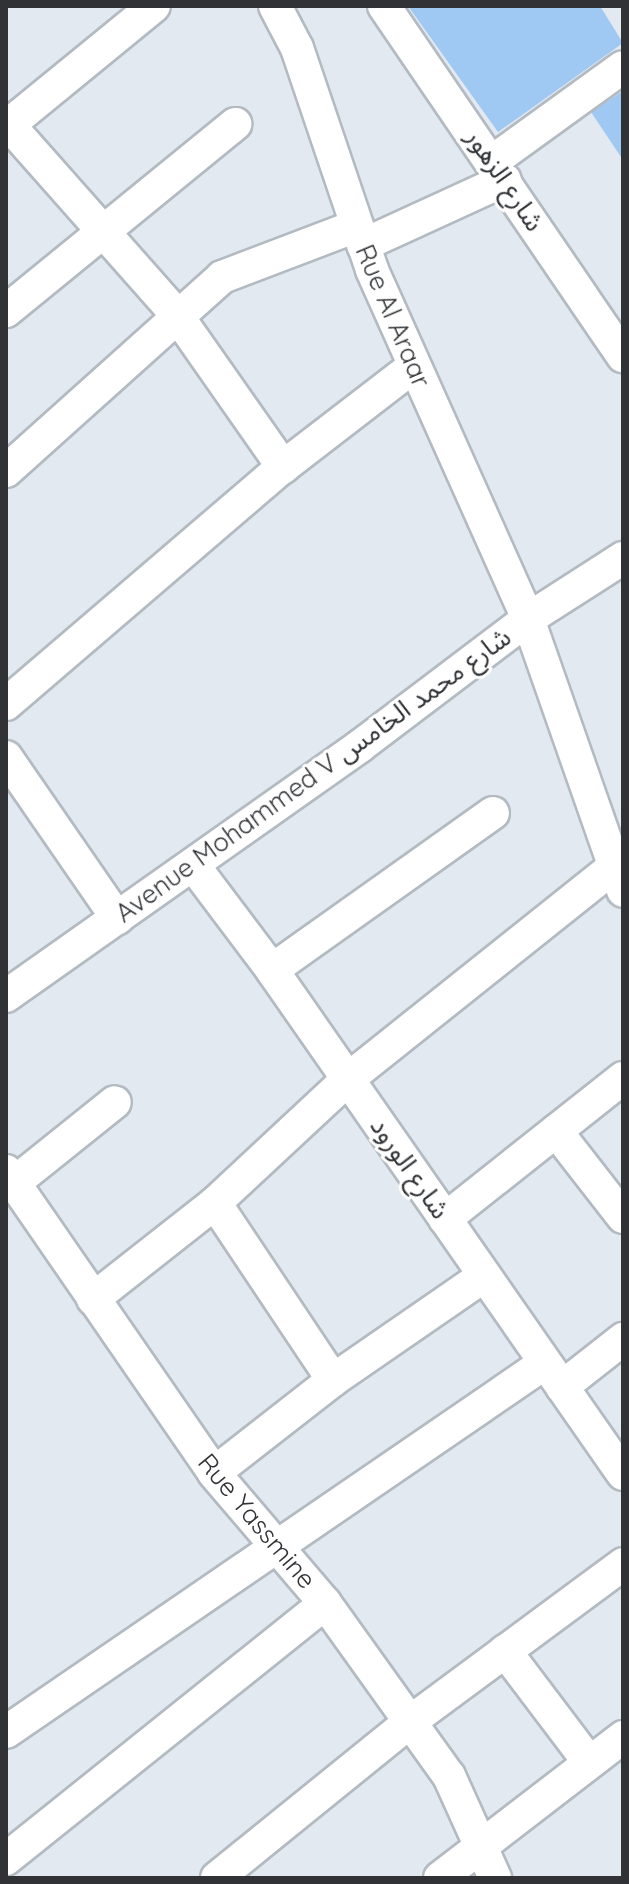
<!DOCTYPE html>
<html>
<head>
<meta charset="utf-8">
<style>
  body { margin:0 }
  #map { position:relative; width:629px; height:1884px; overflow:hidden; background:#e3e9f0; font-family:Quicksand,"Noto Sans Arabic",sans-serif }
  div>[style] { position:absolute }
  .building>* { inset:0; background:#9fc8f3 }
  .roads { filter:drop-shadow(2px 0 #b3bac1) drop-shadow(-2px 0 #b3bac1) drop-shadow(0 2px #b3bac1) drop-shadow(0 -2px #b3bac1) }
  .minor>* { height:32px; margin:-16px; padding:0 16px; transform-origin:16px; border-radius:16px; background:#fff }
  span { translate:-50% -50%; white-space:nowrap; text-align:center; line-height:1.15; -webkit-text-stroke:6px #fff; paint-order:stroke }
  .street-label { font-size:26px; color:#303235 }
  .frame { position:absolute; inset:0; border:8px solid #303235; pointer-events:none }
</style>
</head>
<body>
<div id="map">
  <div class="building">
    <i style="clip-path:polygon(408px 6px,600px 6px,623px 43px,498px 132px)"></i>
    <i style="clip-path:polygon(623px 91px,623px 160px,591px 112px)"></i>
  </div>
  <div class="roads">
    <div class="minor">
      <i style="left:275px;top:6px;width:47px;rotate:62.4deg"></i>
      <i style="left:297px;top:48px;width:234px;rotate:71.3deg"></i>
      <i style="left:372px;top:270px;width:382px;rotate:65.9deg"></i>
      <i style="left:528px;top:619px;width:288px;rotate:70.7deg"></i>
      <i style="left:384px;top:6px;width:424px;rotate:55.7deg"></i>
      <i style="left:9px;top:125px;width:252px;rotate:48.5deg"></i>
      <i style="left:176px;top:314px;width:187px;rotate:55deg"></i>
      <i style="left:6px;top:127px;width:191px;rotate:-39.3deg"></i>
      <i style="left:493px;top:161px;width:160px;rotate:-35.9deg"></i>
      <i style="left:363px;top:245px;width:156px;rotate:-24.6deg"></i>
      <i style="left:6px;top:311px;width:296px;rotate:-39.2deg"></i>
      <i style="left:6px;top:471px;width:290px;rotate:-41.9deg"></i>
      <i style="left:222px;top:277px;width:143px;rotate:-20.8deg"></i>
      <i style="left:6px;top:704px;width:365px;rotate:-40.6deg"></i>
      <i style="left:283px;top:467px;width:164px;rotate:-37.6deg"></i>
      <i style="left:6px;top:757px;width:196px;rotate:55.4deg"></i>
      <i style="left:193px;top:865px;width:131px;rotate:53deg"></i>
      <i style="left:272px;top:970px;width:614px;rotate:55.15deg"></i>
      <i style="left:272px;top:970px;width:271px;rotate:-35.4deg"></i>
      <i style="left:6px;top:996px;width:433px;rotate:-35.2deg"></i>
      <i style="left:360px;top:746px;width:211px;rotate:-37.1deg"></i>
      <i style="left:528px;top:619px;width:113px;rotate:-32.7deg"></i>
      <i style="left:556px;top:1131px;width:109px;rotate:52.1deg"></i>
      <i style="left:6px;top:1171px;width:367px;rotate:55.4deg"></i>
      <i style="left:214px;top:1473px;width:171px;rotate:49.5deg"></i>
      <i style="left:325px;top:1603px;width:213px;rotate:54.4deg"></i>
      <i style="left:449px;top:1776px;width:112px;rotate:65.7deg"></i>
      <i style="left:14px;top:1183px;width:129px;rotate:-38.7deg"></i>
      <i style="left:215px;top:1203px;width:213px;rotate:56.3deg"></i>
      <i style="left:445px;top:1219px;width:227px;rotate:-38.4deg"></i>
      <i style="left:93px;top:1299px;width:155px;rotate:-38.2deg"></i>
      <i style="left:215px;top:1203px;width:182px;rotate:-43deg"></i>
      <i style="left:348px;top:1079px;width:342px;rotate:-38.6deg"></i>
      <i style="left:562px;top:1387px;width:78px;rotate:-38.2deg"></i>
      <i style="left:214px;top:1473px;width:151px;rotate:-38deg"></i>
      <i style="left:333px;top:1380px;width:183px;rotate:-34.6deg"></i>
      <i style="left:505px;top:1651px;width:139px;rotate:52.9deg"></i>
      <i style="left:6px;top:1732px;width:653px;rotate:-34.4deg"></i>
      <i style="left:6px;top:1859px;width:409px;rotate:-38.7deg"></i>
      <i style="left:217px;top:1878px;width:245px;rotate:-39deg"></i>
      <i style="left:407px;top:1724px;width:269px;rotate:-36.5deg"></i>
      <i style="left:440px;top:1878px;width:231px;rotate:-37.6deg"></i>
    </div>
  </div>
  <div class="street-label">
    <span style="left:505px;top:180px;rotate:56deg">شارع الزهور</span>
    <span style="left:393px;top:316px;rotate:67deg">Rue Al Araar</span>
    <span style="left:313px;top:775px;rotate:-36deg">Avenue Mohammed V شارع محمد الخامس</span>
    <span style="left:410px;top:1168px;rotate:55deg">شارع الورود</span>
    <span style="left:257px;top:1521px;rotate:50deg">Rue Yassmine</span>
  </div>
  <div class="frame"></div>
</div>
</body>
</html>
